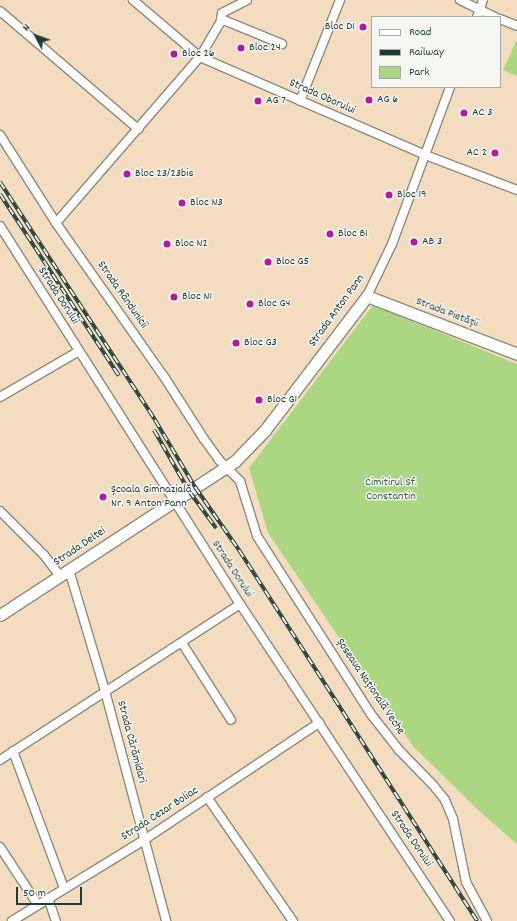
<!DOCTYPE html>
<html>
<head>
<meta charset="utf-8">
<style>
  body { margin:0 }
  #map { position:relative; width:517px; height:921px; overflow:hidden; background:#f4dcc0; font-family:Dekko,sans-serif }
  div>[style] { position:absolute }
  .green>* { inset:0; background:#abd783 }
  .roads { filter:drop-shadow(1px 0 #8a8c7a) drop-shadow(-1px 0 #8a8c7a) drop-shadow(0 1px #8a8c7a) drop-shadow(0 -1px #8a8c7a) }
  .minor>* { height:8px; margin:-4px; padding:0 4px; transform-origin:4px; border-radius:4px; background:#fff }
  .tertiary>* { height:11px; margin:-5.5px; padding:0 5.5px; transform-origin:5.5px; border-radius:5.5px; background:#fff }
  .rail>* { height:4px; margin-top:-2px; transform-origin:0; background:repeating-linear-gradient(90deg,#f6f6f2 0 8px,#1f3d34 0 16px); box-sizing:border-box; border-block:1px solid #1f3d34 }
  .dots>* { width:11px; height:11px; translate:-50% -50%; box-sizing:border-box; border:2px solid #f6f6f2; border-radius:50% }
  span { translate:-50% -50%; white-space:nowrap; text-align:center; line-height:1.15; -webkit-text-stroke:3px #f6f6f2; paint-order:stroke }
  .poi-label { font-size:12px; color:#1f3d34 }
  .right { translate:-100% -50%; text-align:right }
  .left { translate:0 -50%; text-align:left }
  .street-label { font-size:12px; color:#1f3d34 }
  .park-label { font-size:12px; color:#3b5c44 }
  .legend { position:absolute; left:371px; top:16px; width:130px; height:72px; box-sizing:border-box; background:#f6f6f2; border:1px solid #a0aca6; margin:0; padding:5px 7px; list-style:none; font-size:12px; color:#1f3d34 }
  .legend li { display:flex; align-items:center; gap:8px; height:20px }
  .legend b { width:20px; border:1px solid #a0aca6 }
  .north { position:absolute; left:16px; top:16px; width:40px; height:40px; -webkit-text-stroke:3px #f6f6f2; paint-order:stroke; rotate:311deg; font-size:11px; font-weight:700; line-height:16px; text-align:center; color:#1f3d34 }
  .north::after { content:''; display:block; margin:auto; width:14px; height:18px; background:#1f3d34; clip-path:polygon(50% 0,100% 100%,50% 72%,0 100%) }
  .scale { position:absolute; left:16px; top:887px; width:66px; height:18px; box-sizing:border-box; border:2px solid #1f3d34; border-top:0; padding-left:5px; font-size:12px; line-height:14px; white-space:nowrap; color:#1f3d34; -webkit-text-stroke:3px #f6f6f2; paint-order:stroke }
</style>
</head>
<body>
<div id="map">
  <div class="green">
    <i style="clip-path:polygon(517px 39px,517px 76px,503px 70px)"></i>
    <i style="clip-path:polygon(373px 305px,517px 364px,517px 844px,477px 809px,413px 746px,268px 533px,249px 468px)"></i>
  </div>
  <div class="roads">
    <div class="minor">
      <i style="left:133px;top:0;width:88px;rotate:40.4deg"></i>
      <i style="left:200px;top:57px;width:245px;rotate:23.5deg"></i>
      <i style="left:425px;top:155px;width:98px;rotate:20.8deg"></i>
      <i style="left:460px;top:0;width:39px;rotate:26deg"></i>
      <i style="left:0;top:11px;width:182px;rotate:40.5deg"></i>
      <i style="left:477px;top:17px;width:18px;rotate:-71deg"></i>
      <i style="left:221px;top:19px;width:66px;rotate:22.3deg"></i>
      <i style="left:500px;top:19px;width:18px;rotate:22deg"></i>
      <i style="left:300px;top:101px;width:109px;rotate:-68.4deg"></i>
      <i style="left:0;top:135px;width:104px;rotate:57.5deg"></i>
      <i style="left:56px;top:223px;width:186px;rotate:54.9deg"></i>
      <i style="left:163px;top:375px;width:76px;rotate:57.4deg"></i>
      <i style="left:204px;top:439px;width:26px;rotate:54deg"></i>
      <i style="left:219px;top:460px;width:30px;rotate:45deg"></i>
      <i style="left:240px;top:481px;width:58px;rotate:72.8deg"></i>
      <i style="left:257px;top:536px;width:210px;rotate:57.4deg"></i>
      <i style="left:370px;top:713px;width:47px;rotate:51.9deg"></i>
      <i style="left:399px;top:750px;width:49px;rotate:45.8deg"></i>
      <i style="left:433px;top:785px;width:19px;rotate:51deg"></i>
      <i style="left:445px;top:800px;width:21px;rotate:67deg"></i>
      <i style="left:453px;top:819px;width:64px;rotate:78.3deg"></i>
      <i style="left:466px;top:882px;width:44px;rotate:61.7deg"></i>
      <i style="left:56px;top:223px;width:220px;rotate:-49.1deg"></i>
      <i style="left:200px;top:57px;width:42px;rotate:-59.7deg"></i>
      <i style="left:221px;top:21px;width:8px;rotate:-83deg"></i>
      <i style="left:222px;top:13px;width:28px;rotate:-27deg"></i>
      <i style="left:0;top:226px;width:448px;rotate:57.6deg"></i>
      <i style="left:240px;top:604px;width:380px;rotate:56.5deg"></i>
      <i style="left:367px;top:296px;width:58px;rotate:-64.3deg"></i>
      <i style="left:392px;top:244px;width:167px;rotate:-69.7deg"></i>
      <i style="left:0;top:397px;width:91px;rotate:-30.2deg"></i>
      <i style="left:0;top:511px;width:62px;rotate:45deg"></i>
      <i style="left:44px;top:555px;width:26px;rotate:53deg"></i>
      <i style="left:69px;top:570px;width:126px;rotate:73.4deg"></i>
      <i style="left:105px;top:691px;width:238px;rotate:75.1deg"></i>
      <i style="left:182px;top:643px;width:91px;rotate:57.5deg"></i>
      <i style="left:13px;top:751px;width:146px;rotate:69.6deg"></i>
      <i style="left:0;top:760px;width:286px;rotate:-33deg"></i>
      <i style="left:207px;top:797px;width:151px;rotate:55.3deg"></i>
      <i style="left:0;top:847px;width:69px;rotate:56.8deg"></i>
      <i style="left:48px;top:898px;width:24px;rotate:71deg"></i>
      <i style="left:12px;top:921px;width:155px;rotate:-31.5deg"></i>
      <i style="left:144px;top:840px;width:211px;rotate:-33.8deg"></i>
    </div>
    <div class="tertiary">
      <i style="left:0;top:615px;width:281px;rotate:-33.2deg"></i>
      <i style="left:235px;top:461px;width:43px;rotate:-45.9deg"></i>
      <i style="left:265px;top:430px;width:168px;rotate:-52.7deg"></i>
      <i style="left:367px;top:296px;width:161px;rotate:21.1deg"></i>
    </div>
  </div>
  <div class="rail">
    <i style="left:0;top:182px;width:284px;rotate:56.9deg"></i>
    <i style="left:155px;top:420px;width:78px;rotate:59.2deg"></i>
    <i style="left:195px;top:487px;width:77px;rotate:55.1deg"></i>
    <i style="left:239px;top:550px;width:441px;rotate:57.3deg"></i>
    <i style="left:0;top:194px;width:217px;rotate:56.8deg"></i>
    <i style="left:154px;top:430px;width:70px;rotate:60.2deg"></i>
    <i style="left:189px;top:491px;width:46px;rotate:53.9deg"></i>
  </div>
  <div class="dots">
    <i style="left:363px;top:27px;background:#b5179e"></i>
    <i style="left:241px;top:48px;background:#b5179e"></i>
    <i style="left:174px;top:54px;background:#b5179e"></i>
    <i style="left:369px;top:100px;background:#b5179e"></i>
    <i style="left:258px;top:101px;background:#b5179e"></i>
    <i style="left:464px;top:113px;background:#b5179e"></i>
    <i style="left:495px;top:153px;background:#b5179e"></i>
    <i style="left:127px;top:174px;background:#b5179e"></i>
    <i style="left:389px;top:195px;background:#b5179e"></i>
    <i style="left:182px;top:203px;background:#b5179e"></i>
    <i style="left:330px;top:234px;background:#b5179e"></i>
    <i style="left:414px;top:242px;background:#b5179e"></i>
    <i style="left:167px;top:244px;background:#b5179e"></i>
    <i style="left:268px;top:262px;background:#b5179e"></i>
    <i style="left:174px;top:297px;background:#b5179e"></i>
    <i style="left:250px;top:304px;background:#b5179e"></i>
    <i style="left:236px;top:343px;background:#b5179e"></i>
    <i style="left:259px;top:400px;background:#b5179e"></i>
    <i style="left:103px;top:497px;background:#b5179e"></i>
  </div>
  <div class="poi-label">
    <span class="right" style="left:355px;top:27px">Bloc D1</span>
    <span class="left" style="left:249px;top:48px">Bloc 24</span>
    <span class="left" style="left:182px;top:54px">Bloc 26</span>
    <span class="left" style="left:377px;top:100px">AG 6</span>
    <span class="left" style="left:266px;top:101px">AG 7</span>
    <span class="left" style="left:472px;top:113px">AC 3</span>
    <span class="right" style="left:487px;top:153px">AC 2</span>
    <span class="left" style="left:135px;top:174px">Bloc 23/23bis</span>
    <span class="left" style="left:397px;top:195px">Bloc 19</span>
    <span class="left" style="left:190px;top:203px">Bloc N3</span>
    <span class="left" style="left:338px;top:234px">Bloc B1</span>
    <span class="left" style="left:422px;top:242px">AB 3</span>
    <span class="left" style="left:175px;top:244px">Bloc N2</span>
    <span class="left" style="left:276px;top:262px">Bloc G5</span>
    <span class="left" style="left:182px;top:297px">Bloc N1</span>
    <span class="left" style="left:258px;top:304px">Bloc G4</span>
    <span class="left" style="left:244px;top:343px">Bloc G3</span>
    <span class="left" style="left:267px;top:400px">Bloc G1</span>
    <span class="left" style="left:111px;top:497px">Școala Gimnazială<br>Nr. 9 Anton Pann</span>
  </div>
  <div class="street-label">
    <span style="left:322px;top:97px;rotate:24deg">Strada Oborului</span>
    <span style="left:122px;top:295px;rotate:55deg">Strada Rândunicii</span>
    <span style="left:58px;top:296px;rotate:57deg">Strada Dorului</span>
    <span style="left:337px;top:311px;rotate:-54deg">Strada Anton Pann</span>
    <span style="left:447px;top:313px;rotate:21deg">Strada Pietății</span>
    <span style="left:80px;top:547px;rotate:-34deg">Strada Deltei</span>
    <span style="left:232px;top:569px;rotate:57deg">Strada Dorului</span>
    <span style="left:370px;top:687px;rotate:56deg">Șoseaua Națională Veche</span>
    <span style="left:131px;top:742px;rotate:75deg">Strada Cărămidari</span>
    <span style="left:160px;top:814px;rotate:-33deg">Strada Cezar Boliac</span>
    <span style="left:411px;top:839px;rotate:56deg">Strada Dorului</span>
  </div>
  <div class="park-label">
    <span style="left:391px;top:490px">Cimitirul Sf.<br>Constantin</span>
  </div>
  <ul class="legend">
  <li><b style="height:5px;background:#fff"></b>Road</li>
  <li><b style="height:5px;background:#1f3d34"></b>Railway</li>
  <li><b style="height:11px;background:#abd783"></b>Park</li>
  </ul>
  <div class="north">N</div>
  <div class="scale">50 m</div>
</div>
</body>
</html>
